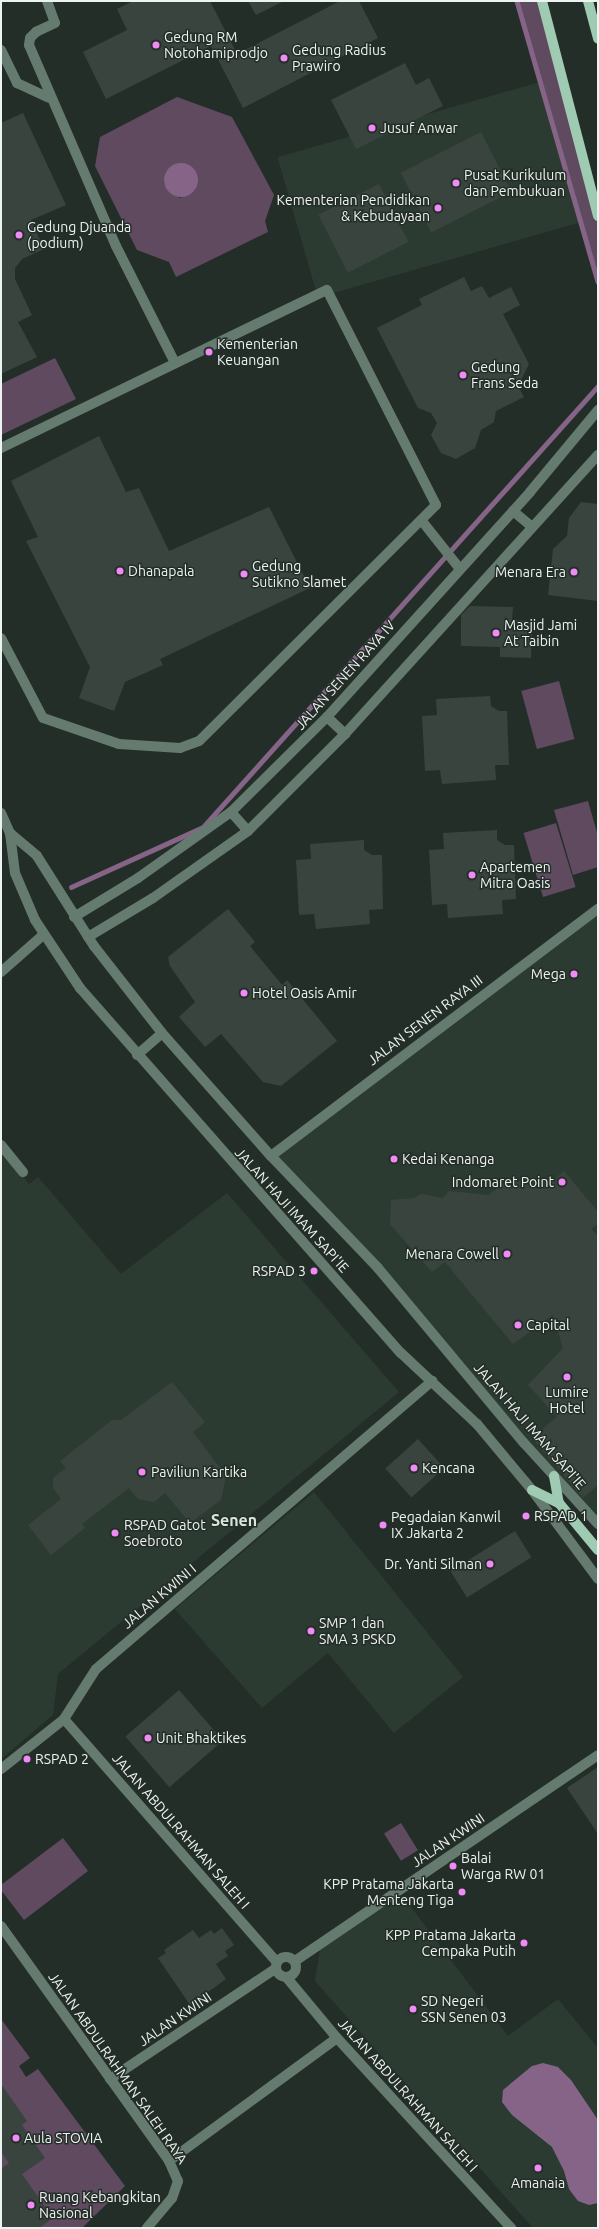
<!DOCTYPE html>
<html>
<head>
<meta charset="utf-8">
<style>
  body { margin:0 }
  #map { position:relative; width:599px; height:2229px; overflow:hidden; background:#242e28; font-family:Ubuntu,sans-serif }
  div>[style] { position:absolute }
  .built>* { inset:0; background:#2b3b32; transform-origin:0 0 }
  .green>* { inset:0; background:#604a60; transform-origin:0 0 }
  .water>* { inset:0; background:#866487 }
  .round { border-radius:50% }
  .stream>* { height:4.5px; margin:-2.25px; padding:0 2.25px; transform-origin:2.25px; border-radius:2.25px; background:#866487 }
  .building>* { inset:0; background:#3a443e; transform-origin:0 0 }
  .minor>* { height:10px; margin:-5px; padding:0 5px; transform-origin:5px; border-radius:5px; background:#667b6f }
  .minor>.ring { margin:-5px; padding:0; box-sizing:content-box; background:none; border:10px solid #667b6f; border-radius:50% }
  .major>* { height:10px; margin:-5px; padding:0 5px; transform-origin:5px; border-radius:5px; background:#a0cbb3 }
  .dots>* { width:11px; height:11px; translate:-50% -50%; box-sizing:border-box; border:2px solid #242e28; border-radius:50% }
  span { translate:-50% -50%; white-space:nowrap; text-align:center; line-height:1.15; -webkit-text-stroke:3px #242e28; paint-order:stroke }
  .poi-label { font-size:14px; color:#edf3f0 }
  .left { translate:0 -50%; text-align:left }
  .right { translate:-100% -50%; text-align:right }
  .street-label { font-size:14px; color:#edf3f0 }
  .quarter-label { font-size:16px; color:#d8e5dd; font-weight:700 }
  .frame { position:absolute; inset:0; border:2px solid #edf3f0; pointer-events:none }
</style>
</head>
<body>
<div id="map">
  <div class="built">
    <i style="left:540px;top:82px;width:146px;height:273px;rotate:74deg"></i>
    <i style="clip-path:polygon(598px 909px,598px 1524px,271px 1156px)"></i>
    <i style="clip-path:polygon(1px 1149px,29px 1184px,38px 1177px,121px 1274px,227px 1193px,399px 1392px,58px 1674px,53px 1715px,1px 1759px)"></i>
    <i style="clip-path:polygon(314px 1492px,463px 1677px,394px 1733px,328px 1653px,262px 1708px,175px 1609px)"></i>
    <i style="clip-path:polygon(402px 1895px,508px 2036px,558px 1999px,598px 2048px,598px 2228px,533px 2228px,315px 1981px,320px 1949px)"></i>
  </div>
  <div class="green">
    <i style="clip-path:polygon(517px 1px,542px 1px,598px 216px,598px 282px)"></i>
    <i style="clip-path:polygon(evenodd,177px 97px,232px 117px,274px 195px,265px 221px,268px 232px,176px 277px,169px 262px,137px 250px,95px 166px,100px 137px,177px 97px,166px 171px,197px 174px,195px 190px,180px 198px,164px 183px,166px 171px)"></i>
    <i style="clip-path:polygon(55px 358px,76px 399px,1px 435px,1px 384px)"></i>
    <i style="left:559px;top:681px;width:60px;height:39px;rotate:75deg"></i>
    <i style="clip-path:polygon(588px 801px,598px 836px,598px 867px,573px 875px,554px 810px)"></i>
    <i style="left:556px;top:823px;width:67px;height:34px;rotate:73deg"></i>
    <i style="left:401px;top:1823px;width:32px;height:20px;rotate:58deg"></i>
    <i style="clip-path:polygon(63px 1838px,88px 1871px,24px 1920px,1px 1890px,1px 1885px)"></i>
    <i style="clip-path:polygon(1px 2019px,30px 2058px,19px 2066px,26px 2077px,38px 2069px,125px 2186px,82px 2228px,1px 2228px)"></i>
  </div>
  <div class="water">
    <i class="round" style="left:164px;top:163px;width:34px;height:34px"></i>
    <i style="clip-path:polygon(543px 2063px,558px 2067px,571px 2080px,598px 2120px,598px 2203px,589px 2205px,578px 2201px,569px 2189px,564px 2171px,552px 2147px,512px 2115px,502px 2102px,503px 2090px,532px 2066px)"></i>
  </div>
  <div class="stream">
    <i style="left:517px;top:1px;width:292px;rotate:73.9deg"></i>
    <i style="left:71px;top:887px;width:145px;rotate:-24.4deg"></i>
    <i style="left:203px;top:827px;width:592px;rotate:-48.15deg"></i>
  </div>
  <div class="building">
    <i style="clip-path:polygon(133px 1px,210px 1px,237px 54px,340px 1px,359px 1px,378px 38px,243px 108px,211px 46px,106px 99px,83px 52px,127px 30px,117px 9px)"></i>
    <i style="clip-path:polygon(248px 1px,284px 1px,256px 15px)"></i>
    <i style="clip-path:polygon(405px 63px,416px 85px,429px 78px,443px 106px,356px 149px,331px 100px)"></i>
    <i style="clip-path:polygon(23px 113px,66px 205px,31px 220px,44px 249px,22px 259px,15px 268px,15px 279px,32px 315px,18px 322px,37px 357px,1px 374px,1px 123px)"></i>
    <i style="left:481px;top:132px;width:67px;height:90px;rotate:63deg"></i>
    <i style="left:379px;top:184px;width:65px;height:68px;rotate:63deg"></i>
    <i style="clip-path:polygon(464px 277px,471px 291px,482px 286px,489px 298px,511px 287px,520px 305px,503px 314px,529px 364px,518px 386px,524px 397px,496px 411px,494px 422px,481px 430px,475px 448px,456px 459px,441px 453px,431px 435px,437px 423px,431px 413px,418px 408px,377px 328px,422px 305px,419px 299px)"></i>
    <i style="clip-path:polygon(99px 436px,126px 492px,139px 488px,169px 551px,269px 507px,310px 588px,160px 659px,163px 665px,125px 682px,114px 711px,79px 698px,90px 667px,26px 541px,38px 537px,11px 481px)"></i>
    <i style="clip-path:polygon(581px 502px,598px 504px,598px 601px,548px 595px,553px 549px,567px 536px,569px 518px)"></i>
    <i style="clip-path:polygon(470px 606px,513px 607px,512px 620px,532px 621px,531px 658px,500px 657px,500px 647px,461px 646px,461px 615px)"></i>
    <i style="clip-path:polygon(490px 696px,491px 706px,499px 711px,507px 711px,509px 765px,495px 765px,496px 780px,442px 784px,440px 770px,425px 771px,422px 716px,437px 715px,436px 699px)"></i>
    <i style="clip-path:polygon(497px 830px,497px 840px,505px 845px,514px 845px,516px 899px,502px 900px,503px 914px,448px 918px,447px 904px,432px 905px,429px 850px,444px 849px,443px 833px)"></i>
    <i style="clip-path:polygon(364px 840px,364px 850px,372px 855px,382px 855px,383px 909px,369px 910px,370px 924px,316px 929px,314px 914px,299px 915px,296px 860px,311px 859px,310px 844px)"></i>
    <i style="clip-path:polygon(228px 909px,255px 942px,250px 946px,282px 985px,287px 980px,337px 1041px,281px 1086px,263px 1082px,221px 1034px,205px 1047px,179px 1017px,195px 1002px,170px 966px,168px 957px)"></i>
    <i style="clip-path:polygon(564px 1171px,598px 1212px,598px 1224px,591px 1229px,598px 1236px,598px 1485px,583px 1498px,532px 1438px,557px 1417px,528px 1385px,563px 1348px,553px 1315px,513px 1344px,445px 1262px,432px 1272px,390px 1224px,391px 1200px,414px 1198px,421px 1194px,443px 1198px,449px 1191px,489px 1195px,508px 1180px,550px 1183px)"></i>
    <i style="clip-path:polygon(172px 1382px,205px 1422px,193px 1432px,226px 1476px,221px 1500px,190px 1523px,165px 1493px,154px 1502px,138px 1499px,129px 1488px,82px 1524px,85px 1528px,51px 1555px,28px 1525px,61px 1499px,53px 1488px,53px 1478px,66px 1468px,60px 1461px,112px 1420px,121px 1420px)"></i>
    <i style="left:418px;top:1439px;width:39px;height:44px;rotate:48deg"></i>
    <i style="left:515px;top:1531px;width:31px;height:76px;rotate:58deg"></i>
    <i style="left:179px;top:1690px;width:67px;height:71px;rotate:49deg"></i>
    <i style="clip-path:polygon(598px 1767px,598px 1834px,567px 1788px)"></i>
    <i style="clip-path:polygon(222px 1928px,234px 1945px,225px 1951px,228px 1956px,216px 1964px,226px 1979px,190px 2005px,158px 1958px,166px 1953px,164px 1950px,193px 1930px,199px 1938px,211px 1930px,214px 1934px)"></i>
    <i style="clip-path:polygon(1px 2084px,27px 2121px,22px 2125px,45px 2158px,22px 2174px,53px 2218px,39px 2228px,1px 2228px,1px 2169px,9px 2163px,1px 2152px)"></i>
  </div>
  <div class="minor">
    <i style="left:47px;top:1px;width:23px;rotate:70deg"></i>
    <i style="left:55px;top:23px;width:21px;rotate:155deg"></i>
    <i style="left:36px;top:32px;width:8px;rotate:135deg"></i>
    <i style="left:30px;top:38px;width:7px;rotate:98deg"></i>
    <i style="left:29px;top:45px;width:219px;rotate:66.6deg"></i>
    <i style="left:116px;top:246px;width:131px;rotate:63.2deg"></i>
    <i style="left:1px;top:50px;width:37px;rotate:64deg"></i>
    <i style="left:17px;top:83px;width:35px;rotate:25deg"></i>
    <i style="left:1px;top:448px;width:362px;rotate:-25.9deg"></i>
    <i style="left:327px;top:290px;width:241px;rotate:63.1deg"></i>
    <i style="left:436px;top:505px;width:334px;rotate:135.1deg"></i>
    <i style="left:199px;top:741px;width:20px;rotate:160deg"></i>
    <i style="left:180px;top:748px;width:61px;rotate:-176.2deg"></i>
    <i style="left:119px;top:744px;width:80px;rotate:-161.1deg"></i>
    <i style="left:43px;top:718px;width:90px;rotate:-117.7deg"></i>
    <i style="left:513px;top:511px;width:23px;rotate:40deg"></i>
    <i style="left:422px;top:521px;width:61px;rotate:51.6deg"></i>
    <i style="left:327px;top:717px;width:25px;rotate:43deg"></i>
    <i style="left:231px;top:812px;width:25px;rotate:48deg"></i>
    <i style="left:1px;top:813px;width:22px;rotate:66deg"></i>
    <i style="left:10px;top:833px;width:40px;rotate:82.9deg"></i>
    <i style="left:15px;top:873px;width:51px;rotate:66.9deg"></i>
    <i style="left:35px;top:920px;width:82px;rotate:56.5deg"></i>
    <i style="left:80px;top:988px;width:486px;rotate:48.7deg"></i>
    <i style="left:401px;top:1353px;width:104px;rotate:43.1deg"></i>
    <i style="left:477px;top:1424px;width:86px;rotate:50.2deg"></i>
    <i style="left:532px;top:1490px;width:111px;rotate:53.4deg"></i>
    <i style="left:10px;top:833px;width:35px;rotate:40deg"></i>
    <i style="left:37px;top:856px;width:107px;rotate:57.7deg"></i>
    <i style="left:94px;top:946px;width:110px;rotate:52deg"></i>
    <i style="left:162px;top:1033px;width:164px;rotate:48.5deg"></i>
    <i style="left:271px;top:1156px;width:155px;rotate:46.3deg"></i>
    <i style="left:378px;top:1268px;width:228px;rotate:50.2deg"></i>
    <i style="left:524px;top:1443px;width:110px;rotate:47.6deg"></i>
    <i style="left:74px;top:917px;width:75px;rotate:-31.4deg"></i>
    <i style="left:138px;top:878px;width:114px;rotate:-35.4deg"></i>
    <i style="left:231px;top:812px;width:135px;rotate:-44.7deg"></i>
    <i style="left:327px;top:717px;width:303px;rotate:-47.9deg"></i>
    <i style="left:530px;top:492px;width:107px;rotate:-50.3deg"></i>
    <i style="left:88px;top:937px;width:76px;rotate:-31deg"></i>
    <i style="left:153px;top:898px;width:116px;rotate:-35.2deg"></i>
    <i style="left:248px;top:831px;width:137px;rotate:-45deg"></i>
    <i style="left:345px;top:734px;width:377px;rotate:-47.8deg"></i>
    <i style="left:1px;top:972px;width:56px;rotate:-41.4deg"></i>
    <i style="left:137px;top:1055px;width:33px;rotate:-41deg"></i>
    <i style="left:1px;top:1145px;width:35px;rotate:51deg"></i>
    <i style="left:271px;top:1156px;width:410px;rotate:-37.1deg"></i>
    <i style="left:64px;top:1719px;width:323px;rotate:48.8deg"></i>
    <i style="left:1px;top:1769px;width:80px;rotate:-38.4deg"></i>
    <i style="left:64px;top:1719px;width:59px;rotate:-57.4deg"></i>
    <i style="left:96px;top:1669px;width:443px;rotate:-40.6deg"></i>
    <i style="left:1px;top:1926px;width:289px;rotate:54.4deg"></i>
    <i style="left:169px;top:2161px;width:22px;rotate:66deg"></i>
    <i style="left:178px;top:2181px;width:18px;rotate:109deg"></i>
    <i style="left:172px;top:2198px;width:39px;rotate:130deg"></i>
    <i class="ring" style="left:276px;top:1957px;width:10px;height:10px"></i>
    <i style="left:295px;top:1961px;width:366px;rotate:-34.2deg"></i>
    <i style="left:287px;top:1978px;width:78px;rotate:50.2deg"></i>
    <i style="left:337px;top:2038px;width:258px;rotate:47.5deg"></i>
    <i style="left:110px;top:2079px;width:198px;rotate:-33.7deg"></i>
    <i style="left:169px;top:2161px;width:208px;rotate:-36.2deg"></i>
  </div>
  <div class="major">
    <i style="left:542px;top:1px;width:222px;rotate:75.4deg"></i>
    <i style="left:588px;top:1px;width:39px;rotate:75deg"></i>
    <i style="left:554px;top:1476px;width:27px;rotate:80deg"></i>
    <i style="left:532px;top:1490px;width:30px;rotate:26deg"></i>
    <i style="left:559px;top:1503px;width:61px;rotate:50.3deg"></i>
  </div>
  <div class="dots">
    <i style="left:156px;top:45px;background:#f18af4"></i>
    <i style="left:284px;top:58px;background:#f18af4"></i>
    <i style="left:372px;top:128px;background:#f18af4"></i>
    <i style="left:456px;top:183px;background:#f18af4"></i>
    <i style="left:438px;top:208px;background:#f18af4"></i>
    <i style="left:19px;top:235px;background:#f18af4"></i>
    <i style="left:209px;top:352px;background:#f18af4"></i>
    <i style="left:463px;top:375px;background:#f18af4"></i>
    <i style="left:120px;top:571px;background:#f18af4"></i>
    <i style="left:574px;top:572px;background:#f18af4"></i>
    <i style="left:244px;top:574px;background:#f18af4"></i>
    <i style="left:496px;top:633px;background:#f18af4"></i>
    <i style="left:472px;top:875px;background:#f18af4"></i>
    <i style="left:574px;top:974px;background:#f18af4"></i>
    <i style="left:244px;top:993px;background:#f18af4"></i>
    <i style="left:394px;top:1159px;background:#f18af4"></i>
    <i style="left:562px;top:1182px;background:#f18af4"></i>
    <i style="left:507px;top:1254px;background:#f18af4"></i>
    <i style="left:314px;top:1271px;background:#f18af4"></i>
    <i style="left:518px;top:1325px;background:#f18af4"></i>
    <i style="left:567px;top:1377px;background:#f18af4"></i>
    <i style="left:414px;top:1468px;background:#f18af4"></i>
    <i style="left:142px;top:1472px;background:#f18af4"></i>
    <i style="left:526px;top:1516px;background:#f18af4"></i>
    <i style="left:383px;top:1525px;background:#f18af4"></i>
    <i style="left:115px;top:1533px;background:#f18af4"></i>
    <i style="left:490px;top:1564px;background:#f18af4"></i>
    <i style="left:311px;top:1631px;background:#f18af4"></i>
    <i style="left:148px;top:1738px;background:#f18af4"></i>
    <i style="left:27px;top:1759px;background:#f18af4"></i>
    <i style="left:453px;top:1866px;background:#f18af4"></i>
    <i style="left:462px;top:1892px;background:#f18af4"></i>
    <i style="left:524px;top:1943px;background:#f18af4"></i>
    <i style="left:413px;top:2009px;background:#f18af4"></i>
    <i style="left:16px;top:2138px;background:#f18af4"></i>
    <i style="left:538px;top:2168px;background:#f18af4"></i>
    <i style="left:31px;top:2205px;background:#f18af4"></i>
  </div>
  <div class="poi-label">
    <span class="left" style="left:164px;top:45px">Gedung RM<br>Notohamiprodjo</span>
    <span class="left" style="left:292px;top:58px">Gedung Radius<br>Prawiro</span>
    <span class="left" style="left:380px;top:128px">Jusuf Anwar</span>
    <span class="left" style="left:464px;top:183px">Pusat Kurikulum<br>dan Pembukuan</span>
    <span class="right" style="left:430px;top:208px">Kementerian Pendidikan<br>&amp; Kebudayaan</span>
    <span class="left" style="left:27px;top:235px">Gedung Djuanda<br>(podium)</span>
    <span class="left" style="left:217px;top:352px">Kementerian<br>Keuangan</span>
    <span class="left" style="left:471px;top:375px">Gedung<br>Frans Seda</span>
    <span class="left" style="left:252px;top:574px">Gedung<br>Sutikno Slamet</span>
    <span class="left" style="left:128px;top:571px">Dhanapala</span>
    <span class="right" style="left:566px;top:572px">Menara Era</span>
    <span class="left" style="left:504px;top:633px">Masjid Jami<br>At Taibin</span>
    <span class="left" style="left:480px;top:875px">Apartemen<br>Mitra Oasis</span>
    <span class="right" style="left:566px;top:974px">Mega</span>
    <span class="left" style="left:252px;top:993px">Hotel Oasis Amir</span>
    <span class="left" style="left:402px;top:1159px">Kedai Kenanga</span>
    <span class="right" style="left:554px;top:1182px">Indomaret Point</span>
    <span class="right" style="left:499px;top:1254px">Menara Cowell</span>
    <span class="right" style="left:306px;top:1271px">RSPAD 3</span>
    <span class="left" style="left:526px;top:1325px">Capital</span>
    <span style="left:567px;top:1400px">Lumire<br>Hotel</span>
    <span class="left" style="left:422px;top:1468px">Kencana</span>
    <span class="left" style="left:151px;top:1472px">Paviliun Kartika</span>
    <span class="left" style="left:534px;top:1516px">RSPAD 1</span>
    <span class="left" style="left:391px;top:1525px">Pegadaian Kanwil<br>IX Jakarta 2</span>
    <span class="left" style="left:124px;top:1533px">RSPAD Gatot<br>Soebroto</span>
    <span class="right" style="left:482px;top:1564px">Dr. Yanti Silman</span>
    <span class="left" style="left:319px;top:1631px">SMP 1 dan<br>SMA 3 PSKD</span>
    <span class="left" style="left:156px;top:1738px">Unit Bhaktikes</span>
    <span class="left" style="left:35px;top:1759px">RSPAD 2</span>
    <span class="left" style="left:461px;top:1866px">Balai<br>Warga RW 01</span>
    <span class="right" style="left:454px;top:1892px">KPP Pratama Jakarta<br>Menteng Tiga</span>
    <span class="right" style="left:516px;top:1943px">KPP Pratama Jakarta<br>Cempaka Putih</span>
    <span class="left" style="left:421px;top:2009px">SD Negeri<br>SSN Senen 03</span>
    <span class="left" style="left:24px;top:2138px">Aula STOVIA</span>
    <span style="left:538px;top:2183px">Amanaia</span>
    <span class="left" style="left:39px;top:2205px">Ruang Kebangkitan<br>Nasional</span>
  </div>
  <div class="street-label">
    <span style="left:345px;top:675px;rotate:-48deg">JALAN SENEN RAYA IV</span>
    <span style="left:425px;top:1020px;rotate:-37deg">JALAN SENEN RAYA III</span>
    <span style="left:292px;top:1210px;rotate:48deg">JALAN HAJI IMAM SAPI'IE</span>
    <span style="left:530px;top:1426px;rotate:49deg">JALAN HAJI IMAM SAPI'IE</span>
    <span style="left:159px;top:1596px;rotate:-40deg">JALAN KWINI I</span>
    <span style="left:181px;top:1831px;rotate:49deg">JALAN ABDULRAHMAN SALEH I</span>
    <span style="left:448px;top:1840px;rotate:-34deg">JALAN KWINI</span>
    <span style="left:175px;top:2019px;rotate:-34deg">JALAN KWINI</span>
    <span style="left:118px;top:2068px;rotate:55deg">JALAN ABDULRAHMAN SALEH RAYA</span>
    <span style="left:408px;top:2095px;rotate:48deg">JALAN ABDULRAHMAN SALEH I</span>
  </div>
  <div class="quarter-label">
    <span style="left:234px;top:1520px">Senen</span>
  </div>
  <div class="frame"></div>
</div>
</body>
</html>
